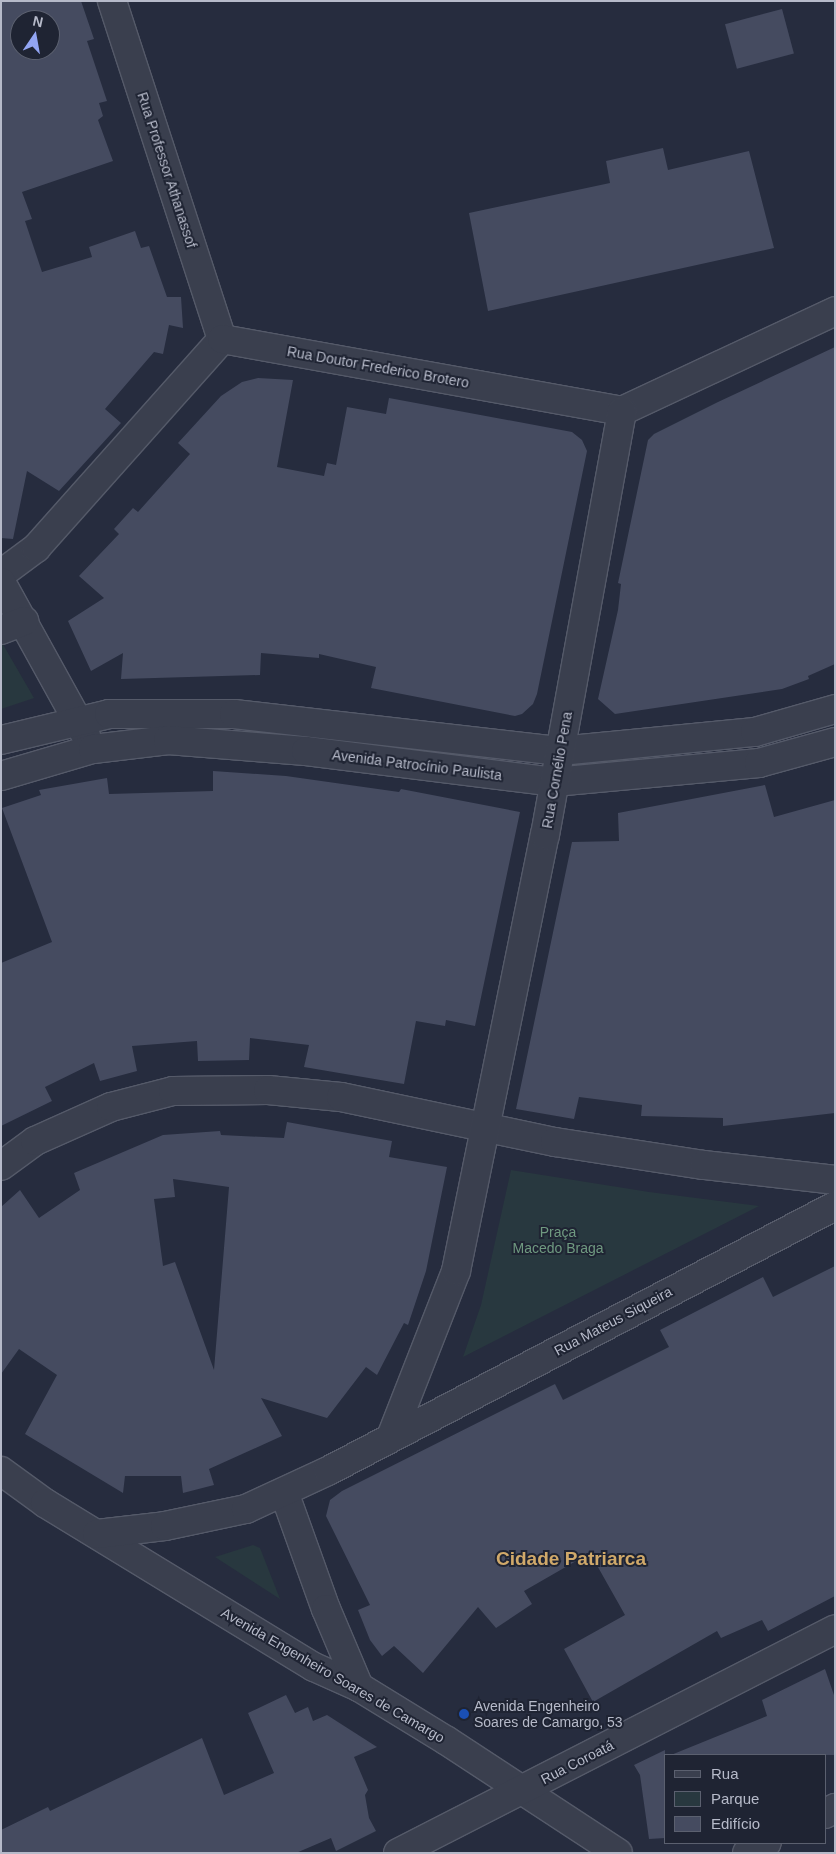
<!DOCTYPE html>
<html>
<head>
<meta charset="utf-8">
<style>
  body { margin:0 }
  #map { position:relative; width:836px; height:1854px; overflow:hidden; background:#262c3e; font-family:Helvetica,sans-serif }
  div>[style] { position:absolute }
  .green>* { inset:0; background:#28383f }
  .building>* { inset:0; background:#454b60; transform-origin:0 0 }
  .roads { filter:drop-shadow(1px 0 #555a69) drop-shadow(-1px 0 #555a69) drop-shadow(0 1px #555a69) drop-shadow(0 -1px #555a69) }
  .minor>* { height:28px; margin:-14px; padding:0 14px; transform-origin:14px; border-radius:14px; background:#3a3f4e }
  .dots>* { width:14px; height:14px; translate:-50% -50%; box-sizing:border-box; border:2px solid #1f2433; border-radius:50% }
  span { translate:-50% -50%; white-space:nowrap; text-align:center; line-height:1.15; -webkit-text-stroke:4px #1f2433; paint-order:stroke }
  .street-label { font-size:14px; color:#b6bac9 }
  .park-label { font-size:14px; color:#6f9980 }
  .poi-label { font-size:14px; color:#b6bac9 }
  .left { translate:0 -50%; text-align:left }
  .district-label { font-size:19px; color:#d0a96a; font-weight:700 }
  .frame { position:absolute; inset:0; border:2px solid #b6bac9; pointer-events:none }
  .legend { position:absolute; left:664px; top:1754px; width:162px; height:90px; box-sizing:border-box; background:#1f2433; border:1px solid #5b606f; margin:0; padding:6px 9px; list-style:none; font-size:15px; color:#b6bac9 }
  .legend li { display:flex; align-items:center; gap:10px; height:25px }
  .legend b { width:25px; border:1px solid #5b606f }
  .north { position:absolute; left:10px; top:10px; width:50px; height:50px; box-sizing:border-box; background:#1f2433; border:1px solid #5b606f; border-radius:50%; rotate:12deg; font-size:14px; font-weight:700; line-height:20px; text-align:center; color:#b6bac9 }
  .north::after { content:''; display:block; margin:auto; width:18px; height:22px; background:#92a5f3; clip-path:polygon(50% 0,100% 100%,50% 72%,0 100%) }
</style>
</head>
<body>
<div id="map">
  <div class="green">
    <i style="clip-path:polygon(1px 641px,34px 698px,1px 709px)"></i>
    <i style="clip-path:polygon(511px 1170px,649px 1192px,759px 1206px,463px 1357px,481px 1305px)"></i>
    <i style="clip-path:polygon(253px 1545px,260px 1548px,280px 1599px,215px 1557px)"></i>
  </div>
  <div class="building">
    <i style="clip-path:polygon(evenodd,1px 1px,81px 1px,94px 39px,87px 41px,107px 101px,99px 103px,103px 116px,98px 120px,113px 161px,22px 192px,32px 219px,25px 221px,42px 272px,92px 257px,89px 247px,135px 231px,141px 248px,149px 246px,167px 297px,181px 297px,183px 328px,169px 325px,163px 354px,154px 352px,105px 409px,121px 423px,59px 491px,27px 471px,13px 539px,1px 538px,1px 1px,20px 20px,50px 20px,50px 50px,20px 50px,20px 20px)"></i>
    <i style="left:782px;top:9px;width:46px;height:59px;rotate:75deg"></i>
    <i style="clip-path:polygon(663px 148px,668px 170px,749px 151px,774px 248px,488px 311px,469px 213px,610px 183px,606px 161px)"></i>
    <i style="clip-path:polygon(835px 347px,835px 664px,808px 676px,809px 679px,782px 689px,615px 714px,598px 699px,618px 610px,621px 584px,618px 583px,648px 440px,654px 434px,718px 402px)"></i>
    <i style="clip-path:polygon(258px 378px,293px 380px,277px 467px,324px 476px,327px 463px,336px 465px,347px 407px,386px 414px,389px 398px,572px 432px,582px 440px,587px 451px,537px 694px,533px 704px,522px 714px,515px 716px,371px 688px,376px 667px,319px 654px,319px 658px,261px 653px,260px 675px,121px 679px,123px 653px,91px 671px,68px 621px,104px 598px,79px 576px,119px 534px,114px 529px,133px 508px,138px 512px,190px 454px,178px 443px,221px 396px,242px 382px)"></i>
    <i style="clip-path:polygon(213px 771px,286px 776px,399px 792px,401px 789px,520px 812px,475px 1026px,446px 1020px,445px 1026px,416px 1021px,404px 1084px,304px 1067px,309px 1045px,250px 1038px,249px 1060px,198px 1061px,197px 1041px,132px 1046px,137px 1071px,100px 1081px,94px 1063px,45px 1087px,52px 1101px,1px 1126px,1px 963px,52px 942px,2px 808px,41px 795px,39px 790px,107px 778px,109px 794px,213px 791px)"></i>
    <i style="clip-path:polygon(765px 785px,774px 817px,835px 800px,835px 1113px,723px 1126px,723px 1118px,641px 1116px,642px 1105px,579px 1097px,574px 1119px,516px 1109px,572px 842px,619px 841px,618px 813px)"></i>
    <i style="clip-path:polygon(evenodd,287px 1122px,392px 1141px,389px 1157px,447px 1167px,426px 1271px,408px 1325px,404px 1323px,377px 1375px,366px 1367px,327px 1418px,261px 1398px,282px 1436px,209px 1469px,214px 1485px,183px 1493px,181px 1476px,125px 1476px,123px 1493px,25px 1434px,57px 1375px,19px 1349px,1px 1374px,1px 1207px,20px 1190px,39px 1218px,80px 1190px,74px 1173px,163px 1135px,220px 1131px,221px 1135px,284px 1138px,287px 1122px,173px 1179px,229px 1187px,214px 1370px,175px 1262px,163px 1266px,154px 1199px,175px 1197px,173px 1179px)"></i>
    <i style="clip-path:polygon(835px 1266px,835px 1596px,768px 1631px,762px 1620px,721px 1638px,717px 1631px,593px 1702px,564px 1649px,625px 1615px,590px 1553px,524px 1591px,532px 1604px,496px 1628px,478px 1607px,423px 1673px,394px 1646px,382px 1656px,370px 1640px,358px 1610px,370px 1605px,326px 1516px,330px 1500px,342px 1491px,555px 1384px,563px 1400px,669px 1347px,660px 1330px,763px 1277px,773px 1297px)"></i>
    <i style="clip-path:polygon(825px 1669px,835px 1698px,835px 1755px,671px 1755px,767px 1716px,762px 1700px)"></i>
    <i style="clip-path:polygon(286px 1695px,295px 1713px,308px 1707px,313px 1721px,327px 1715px,377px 1747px,354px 1757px,368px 1790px,365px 1795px,369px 1818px,376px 1831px,336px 1851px,331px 1838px,296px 1853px,1px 1853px,1px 1830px,48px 1807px,50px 1811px,202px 1738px,224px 1795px,274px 1773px,248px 1713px)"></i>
    <i style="clip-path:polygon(665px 1750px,665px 1838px,649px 1839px,640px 1775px,634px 1765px)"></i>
  </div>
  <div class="roads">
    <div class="minor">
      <i style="left:112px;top:1px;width:355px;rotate:72deg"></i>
      <i style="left:1px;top:574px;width:44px;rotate:-36.6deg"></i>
      <i style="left:36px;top:548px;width:280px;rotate:-48.3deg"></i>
      <i style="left:222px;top:339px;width:406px;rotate:10.2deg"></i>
      <i style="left:622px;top:411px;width:235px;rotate:-25.1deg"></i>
      <i style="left:1px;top:582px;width:176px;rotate:61.1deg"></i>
      <i style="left:1px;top:630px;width:25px;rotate:-21deg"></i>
      <i style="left:1px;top:740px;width:111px;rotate:-13.5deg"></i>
      <i style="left:109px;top:714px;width:125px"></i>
      <i style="left:234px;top:714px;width:328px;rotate:6.5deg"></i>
      <i style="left:560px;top:751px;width:196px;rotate:-5.6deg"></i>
      <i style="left:755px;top:732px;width:83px;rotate:-16deg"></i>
      <i style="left:1px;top:776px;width:96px;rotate:-16.4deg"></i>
      <i style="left:93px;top:749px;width:76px;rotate:-6.8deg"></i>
      <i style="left:168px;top:740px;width:138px;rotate:4.6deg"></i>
      <i style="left:306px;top:751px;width:250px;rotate:7.1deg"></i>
      <i style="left:554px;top:782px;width:206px;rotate:-5.3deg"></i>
      <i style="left:759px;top:763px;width:79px;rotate:-15.4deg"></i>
      <i style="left:1px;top:1166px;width:42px;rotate:-36.3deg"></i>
      <i style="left:35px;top:1141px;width:83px;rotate:-24.1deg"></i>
      <i style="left:111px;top:1107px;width:64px;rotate:-14.5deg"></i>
      <i style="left:173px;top:1091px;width:95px;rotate:-0.6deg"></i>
      <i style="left:268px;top:1090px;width:73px;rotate:5.5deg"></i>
      <i style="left:341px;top:1097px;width:219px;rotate:11.9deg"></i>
      <i style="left:555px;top:1142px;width:151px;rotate:8.8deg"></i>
      <i style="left:704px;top:1165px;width:132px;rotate:6.5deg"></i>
      <i style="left:391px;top:1437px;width:178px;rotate:-68.6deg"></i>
      <i style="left:456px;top:1271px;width:445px;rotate:-78.5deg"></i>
      <i style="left:545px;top:835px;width:431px;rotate:-79.7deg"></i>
      <i style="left:1px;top:1471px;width:54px;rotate:36deg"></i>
      <i style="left:45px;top:1503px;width:315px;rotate:31.4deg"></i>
      <i style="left:314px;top:1667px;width:49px;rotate:24deg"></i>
      <i style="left:359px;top:1687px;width:103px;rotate:31.5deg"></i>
      <i style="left:447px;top:1741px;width:204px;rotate:33.2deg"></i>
      <i style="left:284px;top:1492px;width:124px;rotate:70.3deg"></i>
      <i style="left:326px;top:1609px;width:85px;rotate:67.1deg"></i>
      <i style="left:97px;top:1534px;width:68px;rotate:-6.7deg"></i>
      <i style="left:165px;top:1526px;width:83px;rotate:-11.9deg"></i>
      <i style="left:246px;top:1509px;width:90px;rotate:-24.9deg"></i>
      <i style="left:328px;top:1471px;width:572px;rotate:-27.6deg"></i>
      <i style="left:825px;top:1814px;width:12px;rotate:-31deg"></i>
      <i style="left:398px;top:1853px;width:491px;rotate:-27.1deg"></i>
      <i style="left:747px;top:1853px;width:22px;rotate:-27deg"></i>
    </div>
  </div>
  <div class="dots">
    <i style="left:464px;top:1714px;background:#1a4fb4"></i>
  </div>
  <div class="street-label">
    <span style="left:167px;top:170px;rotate:72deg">Rua Professor Athanassof</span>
    <span style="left:378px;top:367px;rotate:10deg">Rua Doutor Frederico Brotero</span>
    <span style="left:417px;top:765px;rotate:7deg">Avenida Patrocínio Paulista</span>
    <span style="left:557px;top:770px;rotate:-80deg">Rua Cornélio Pena</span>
    <span style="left:613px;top:1321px;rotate:-28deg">Rua Mateus Siqueira</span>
    <span style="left:333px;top:1675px;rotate:30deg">Avenida Engenheiro Soares de Camargo</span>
    <span style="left:577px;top:1762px;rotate:-27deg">Rua Coroatá</span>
  </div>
  <div class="park-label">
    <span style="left:558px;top:1240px">Praça<br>Macedo Braga</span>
  </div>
  <div class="poi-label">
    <span class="left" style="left:474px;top:1714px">Avenida Engenheiro<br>Soares de Camargo, 53</span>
  </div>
  <div class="district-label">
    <span style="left:571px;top:1559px">Cidade Patriarca</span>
  </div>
  <div class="frame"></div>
  <ul class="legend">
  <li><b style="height:6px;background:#3a3f4e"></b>Rua</li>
  <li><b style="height:14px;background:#28383f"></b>Parque</li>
  <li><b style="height:14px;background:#454b60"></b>Edifício</li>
  </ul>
  <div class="north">N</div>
</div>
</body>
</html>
